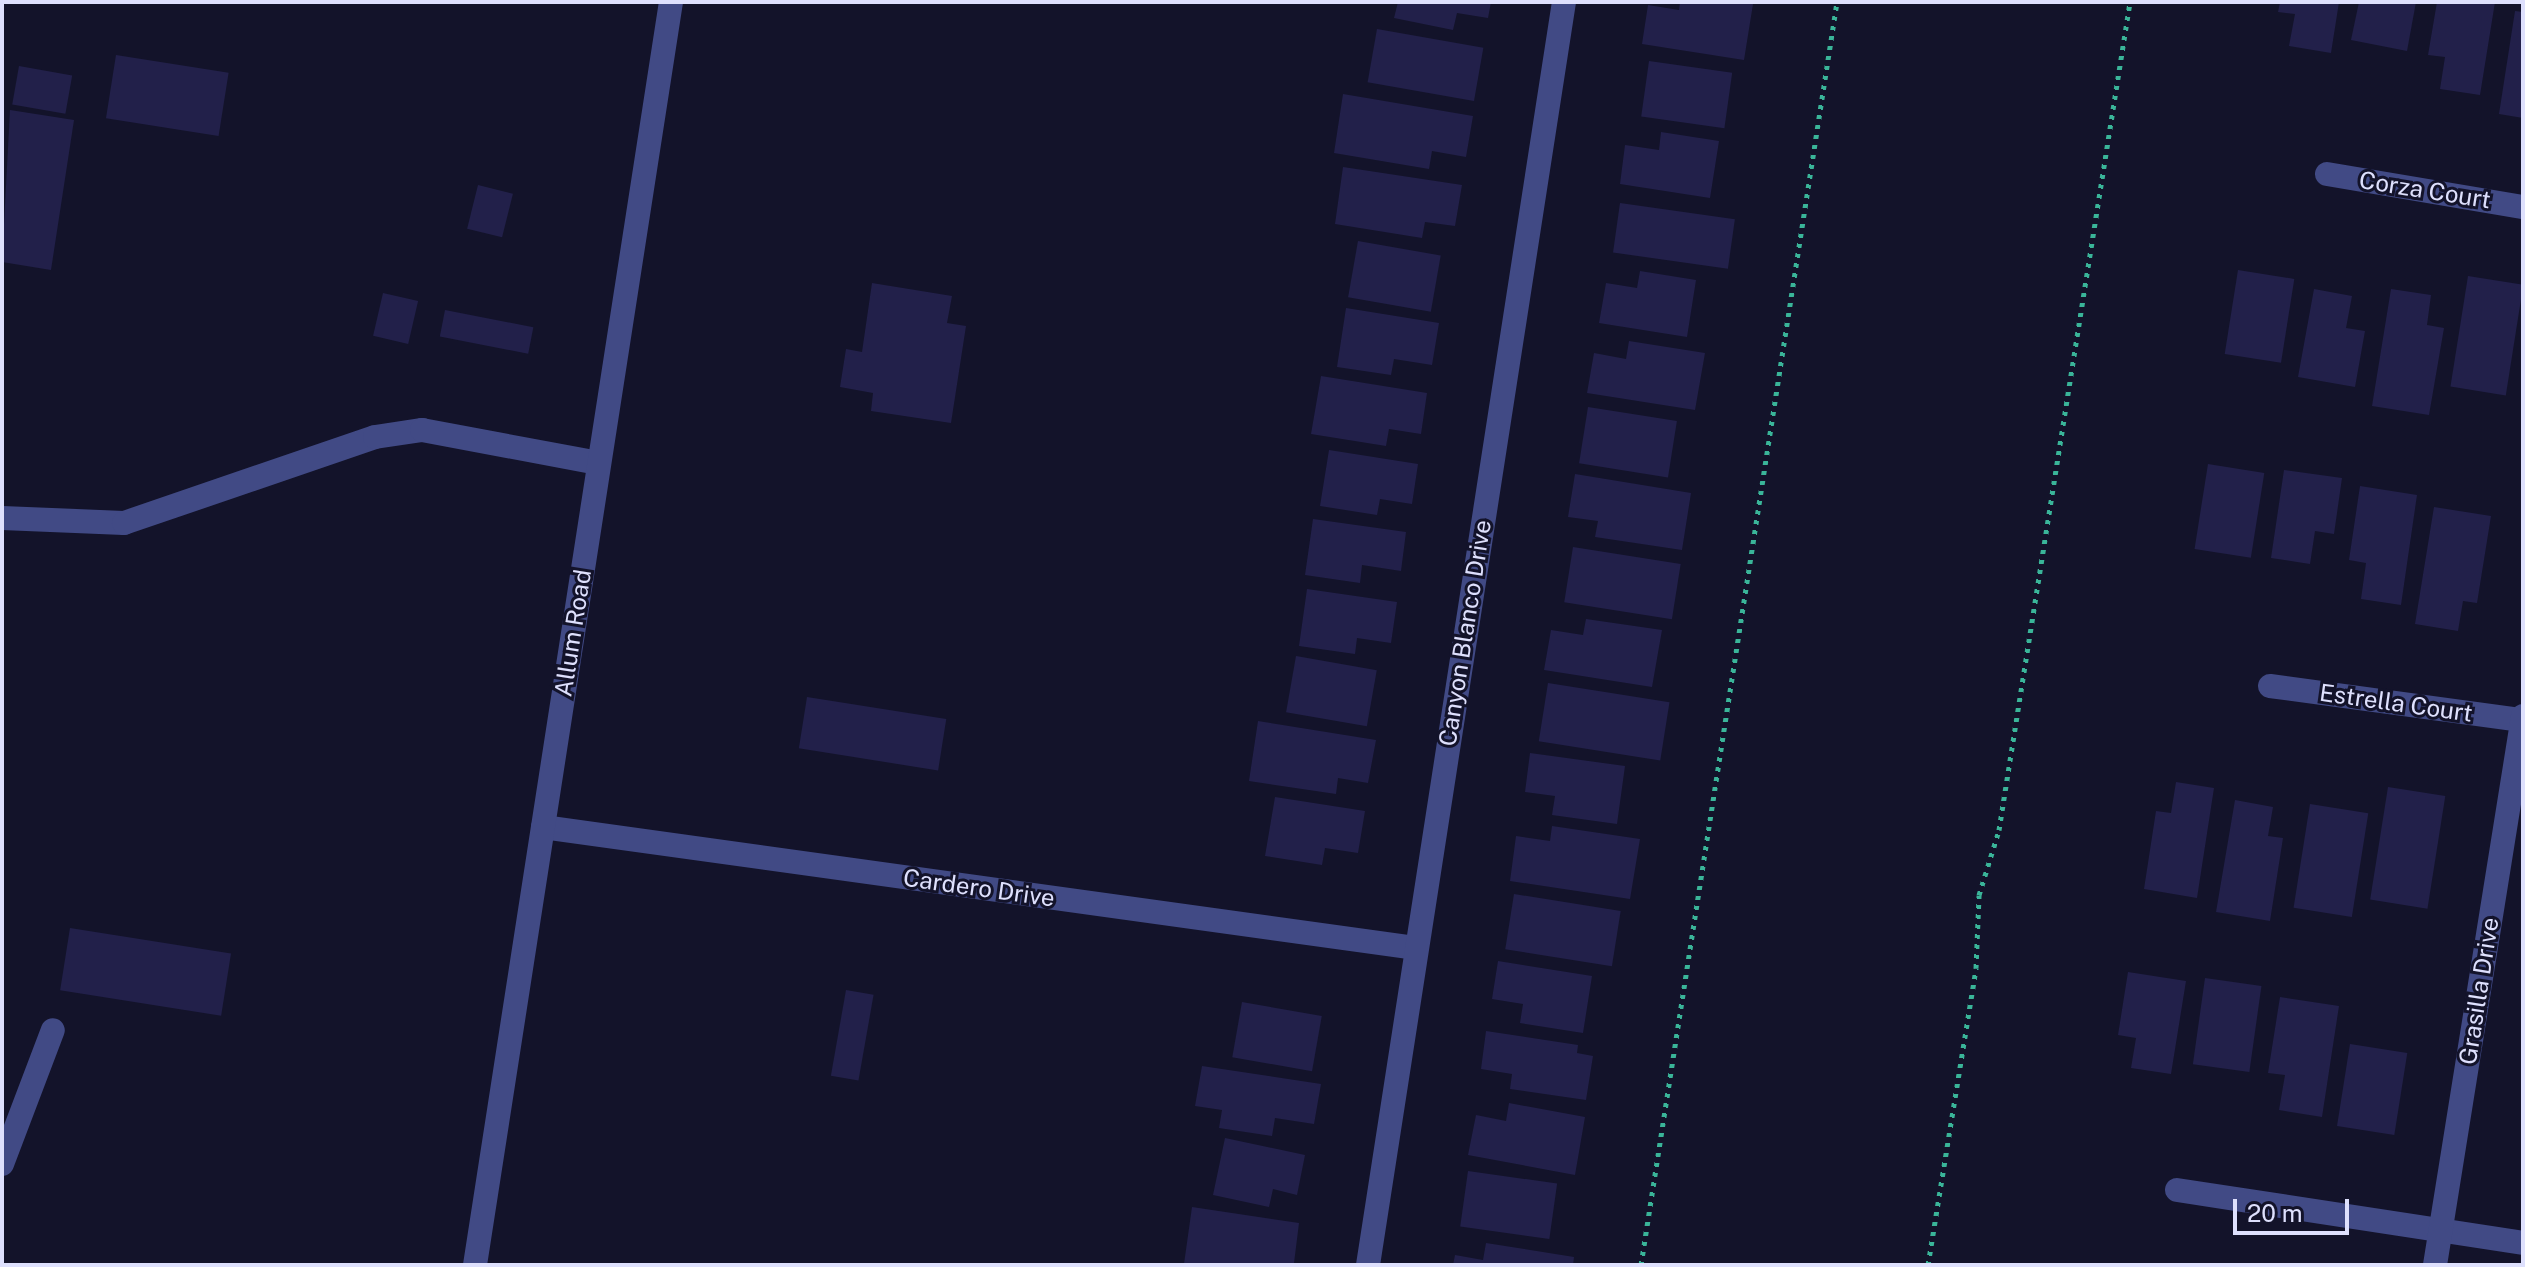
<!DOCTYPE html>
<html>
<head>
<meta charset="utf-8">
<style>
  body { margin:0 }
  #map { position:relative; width:2525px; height:1267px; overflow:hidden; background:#13132a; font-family:"Public Sans",sans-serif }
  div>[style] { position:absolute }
  .building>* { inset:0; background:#22204a; transform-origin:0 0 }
  .path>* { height:5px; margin-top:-2.5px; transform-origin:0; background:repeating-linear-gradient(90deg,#3ab599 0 4px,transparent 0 10px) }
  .minor>* { height:24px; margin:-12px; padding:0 12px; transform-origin:12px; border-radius:12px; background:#414a85 }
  span { translate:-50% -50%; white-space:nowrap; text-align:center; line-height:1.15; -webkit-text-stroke:6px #13132a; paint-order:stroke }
  .street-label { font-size:24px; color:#dee0fd }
  .frame { position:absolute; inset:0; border:4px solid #dee0fd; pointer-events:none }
  .scale { position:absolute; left:2233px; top:1199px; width:116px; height:36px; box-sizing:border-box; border:4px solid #dee0fd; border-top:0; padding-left:10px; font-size:24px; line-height:28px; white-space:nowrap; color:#dee0fd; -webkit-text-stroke:6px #13132a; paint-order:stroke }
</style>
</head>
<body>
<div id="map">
  <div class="building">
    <i style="clip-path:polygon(1398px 2px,1491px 2px,1488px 18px,1457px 13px,1453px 30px,1394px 18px)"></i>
    <i style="clip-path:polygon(1680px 2px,1753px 4px,1744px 60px,1642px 44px,1648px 5px,1679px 10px)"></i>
    <i style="clip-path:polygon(2280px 2px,2339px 2px,2331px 53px,2289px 46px,2295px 14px,2278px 12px)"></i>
    <i style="clip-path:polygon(2359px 2px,2416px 2px,2407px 51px,2351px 40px)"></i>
    <i style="clip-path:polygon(2437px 2px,2495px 2px,2480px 95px,2440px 89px,2445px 57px,2428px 55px)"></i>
    <i style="clip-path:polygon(2515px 11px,2523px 12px,2523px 118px,2499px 114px)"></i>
    <i style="left:1377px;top:29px;width:108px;height:54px;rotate:10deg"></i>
    <i style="left:116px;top:55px;width:114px;height:64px;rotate:9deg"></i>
    <i style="left:1649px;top:61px;width:84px;height:56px;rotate:8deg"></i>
    <i style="left:19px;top:66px;width:54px;height:39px;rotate:10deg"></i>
    <i style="clip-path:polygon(1343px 94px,1473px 116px,1466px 157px,1432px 151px,1429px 169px,1334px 153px)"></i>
    <i style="clip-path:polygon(10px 110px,74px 120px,51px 270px,2px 262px)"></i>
    <i style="clip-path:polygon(1661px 132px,1719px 141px,1710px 198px,1620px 184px,1625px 145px,1659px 150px)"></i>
    <i style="clip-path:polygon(1343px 167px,1462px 185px,1455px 226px,1425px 222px,1422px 238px,1335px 224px)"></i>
    <i style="left:478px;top:185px;width:36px;height:45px;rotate:14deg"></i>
    <i style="left:1620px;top:203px;width:116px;height:50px;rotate:8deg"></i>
    <i style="left:1358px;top:241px;width:84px;height:57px;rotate:10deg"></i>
    <i style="left:2238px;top:270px;width:57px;height:85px;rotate:9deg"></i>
    <i style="clip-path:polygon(1640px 271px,1696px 280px,1687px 337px,1599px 323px,1606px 283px,1637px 288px)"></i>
    <i style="left:2468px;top:276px;width:56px;height:112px;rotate:9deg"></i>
    <i style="clip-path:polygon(872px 283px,952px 296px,947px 323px,966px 326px,951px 423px,871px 411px,873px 393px,840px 387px,846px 349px,862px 352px)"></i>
    <i style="clip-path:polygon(2314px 289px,2352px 296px,2346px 328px,2365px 331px,2355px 387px,2298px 377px)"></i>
    <i style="clip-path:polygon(2391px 289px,2431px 295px,2427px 325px,2444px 328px,2429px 415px,2372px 406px)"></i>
    <i style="left:383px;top:293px;width:36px;height:44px;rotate:13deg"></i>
    <i style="clip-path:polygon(1346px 308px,1439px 323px,1432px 365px,1394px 359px,1391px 375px,1337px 367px)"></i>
    <i style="left:445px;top:310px;width:90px;height:27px;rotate:11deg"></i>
    <i style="clip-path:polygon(1629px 341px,1705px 353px,1695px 410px,1587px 393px,1594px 353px,1626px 359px)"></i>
    <i style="clip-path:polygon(1321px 376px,1427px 393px,1421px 434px,1389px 429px,1386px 446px,1311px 434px)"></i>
    <i style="left:1588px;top:407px;width:90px;height:57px;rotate:9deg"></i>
    <i style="clip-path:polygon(1329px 450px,1418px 464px,1412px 504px,1380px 499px,1377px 515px,1320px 506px)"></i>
    <i style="left:2208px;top:464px;width:57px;height:86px;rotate:9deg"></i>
    <i style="clip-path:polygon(2284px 470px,2342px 478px,2334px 534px,2315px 531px,2310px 564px,2271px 558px)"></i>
    <i style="clip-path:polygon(1575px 474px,1691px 493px,1682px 550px,1595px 537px,1598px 521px,1568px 517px)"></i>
    <i style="clip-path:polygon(2360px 486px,2417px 495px,2401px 605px,2361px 599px,2366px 563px,2349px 560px)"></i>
    <i style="clip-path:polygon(2434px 507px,2491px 516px,2477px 603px,2463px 601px,2458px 631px,2415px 624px)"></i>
    <i style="clip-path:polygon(1313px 519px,1406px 532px,1401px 571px,1362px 565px,1360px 583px,1305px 575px)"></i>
    <i style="left:1573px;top:547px;width:109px;height:56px;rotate:9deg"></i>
    <i style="clip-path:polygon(1307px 589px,1397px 602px,1391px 643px,1357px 638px,1355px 654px,1299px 646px)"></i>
    <i style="clip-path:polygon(1586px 619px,1662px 630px,1652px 687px,1544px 670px,1551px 630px,1583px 635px)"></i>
    <i style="left:1296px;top:656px;width:82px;height:57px;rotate:10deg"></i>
    <i style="left:1548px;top:683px;width:123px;height:59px;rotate:9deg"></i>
    <i style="left:807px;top:697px;width:141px;height:52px;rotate:9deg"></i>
    <i style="clip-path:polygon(1258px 721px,1376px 740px,1368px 783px,1338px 778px,1336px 794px,1249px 781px)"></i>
    <i style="clip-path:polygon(1530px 753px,1625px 766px,1617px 824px,1552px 815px,1555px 796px,1525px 792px)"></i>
    <i style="clip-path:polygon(2176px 782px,2214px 788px,2197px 898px,2144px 889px,2156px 811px,2171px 813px)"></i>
    <i style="left:2388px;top:787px;width:58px;height:114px;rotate:9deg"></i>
    <i style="clip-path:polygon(1275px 797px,1365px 811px,1358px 853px,1325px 848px,1322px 865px,1265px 856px)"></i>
    <i style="clip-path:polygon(2235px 800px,2273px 807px,2268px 836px,2283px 838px,2270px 921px,2216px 912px)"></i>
    <i style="left:2310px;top:804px;width:59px;height:105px;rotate:9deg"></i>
    <i style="clip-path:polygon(1552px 826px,1640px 839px,1630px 899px,1510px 881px,1516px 836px,1550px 841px)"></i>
    <i style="left:1514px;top:894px;width:108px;height:56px;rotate:9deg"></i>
    <i style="left:70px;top:928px;width:163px;height:63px;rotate:9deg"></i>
    <i style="clip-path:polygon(1498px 961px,1592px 976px,1583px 1033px,1520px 1023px,1523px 1004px,1492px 999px)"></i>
    <i style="clip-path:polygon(2128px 972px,2186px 981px,2171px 1074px,2131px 1068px,2136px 1038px,2118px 1035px)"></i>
    <i style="left:2205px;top:978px;width:57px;height:87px;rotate:8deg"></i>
    <i style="left:846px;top:990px;width:28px;height:87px;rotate:10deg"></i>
    <i style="clip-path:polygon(2280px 997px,2339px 1006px,2322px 1117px,2279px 1110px,2285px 1075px,2268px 1073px)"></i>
    <i style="left:1242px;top:1002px;width:81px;height:56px;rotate:10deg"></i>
    <i style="clip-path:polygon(1486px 1031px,1578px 1045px,1577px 1053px,1593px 1056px,1586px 1100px,1510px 1089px,1512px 1074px,1481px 1069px)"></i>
    <i style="left:2350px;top:1044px;width:58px;height:83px;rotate:9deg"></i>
    <i style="clip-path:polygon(1202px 1066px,1321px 1084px,1314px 1124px,1275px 1118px,1272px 1136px,1219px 1128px,1222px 1110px,1195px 1106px)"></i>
    <i style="clip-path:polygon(1509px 1103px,1585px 1117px,1575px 1175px,1468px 1155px,1476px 1115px,1506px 1121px)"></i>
    <i style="clip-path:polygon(1225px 1138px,1305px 1155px,1297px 1195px,1273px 1189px,1269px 1207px,1213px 1195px)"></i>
    <i style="left:1468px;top:1171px;width:90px;height:56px;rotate:8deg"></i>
    <i style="clip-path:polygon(1192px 1207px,1299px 1223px,1294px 1263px,1184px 1264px)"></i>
    <i style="clip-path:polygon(1486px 1243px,1574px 1257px,1573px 1265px,1453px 1265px,1455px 1255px,1483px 1260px)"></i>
  </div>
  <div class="path">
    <i style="left:1641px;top:1265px;width:1278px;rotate:-81.18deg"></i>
    <i style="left:1928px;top:1265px;width:301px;rotate:-80.8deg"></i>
    <i style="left:1976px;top:968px;width:73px;rotate:-87.6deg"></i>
    <i style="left:1979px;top:895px;width:68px;rotate:-72.9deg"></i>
    <i style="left:1999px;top:830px;width:838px;rotate:-81.01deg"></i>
  </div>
  <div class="minor">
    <i style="left:2327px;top:174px;width:199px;rotate:9.6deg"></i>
    <i style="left:2px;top:518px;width:122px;rotate:2.3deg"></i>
    <i style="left:124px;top:523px;width:265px;rotate:-18.9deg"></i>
    <i style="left:375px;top:437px;width:48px;rotate:-8.5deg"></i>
    <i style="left:422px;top:430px;width:180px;rotate:10.6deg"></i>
    <i style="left:2270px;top:686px;width:254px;rotate:7.7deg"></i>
    <i style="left:543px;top:827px;width:880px;rotate:7.9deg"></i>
    <i style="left:2px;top:1164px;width:143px;rotate:-69.2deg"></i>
    <i style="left:2177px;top:1190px;width:350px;rotate:8.7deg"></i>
    <i style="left:475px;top:1265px;width:1278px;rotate:-81.18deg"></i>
    <i style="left:1368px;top:1265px;width:1278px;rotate:-81.18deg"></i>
    <i style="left:2435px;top:1265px;width:556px;rotate:-80.89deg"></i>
  </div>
  <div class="street-label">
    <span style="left:2425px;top:190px;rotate:9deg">Corza Court</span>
    <span style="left:573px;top:633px;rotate:-81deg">Allum Road</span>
    <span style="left:1465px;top:633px;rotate:-81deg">Canyon Blanco Drive</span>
    <span style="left:2396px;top:703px;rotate:8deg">Estrella Court</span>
    <span style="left:979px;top:888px;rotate:8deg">Cardero Drive</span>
    <span style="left:2479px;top:991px;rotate:-81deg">Grasilla Drive</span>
  </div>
  <div class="frame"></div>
  <div class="scale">20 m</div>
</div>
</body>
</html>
